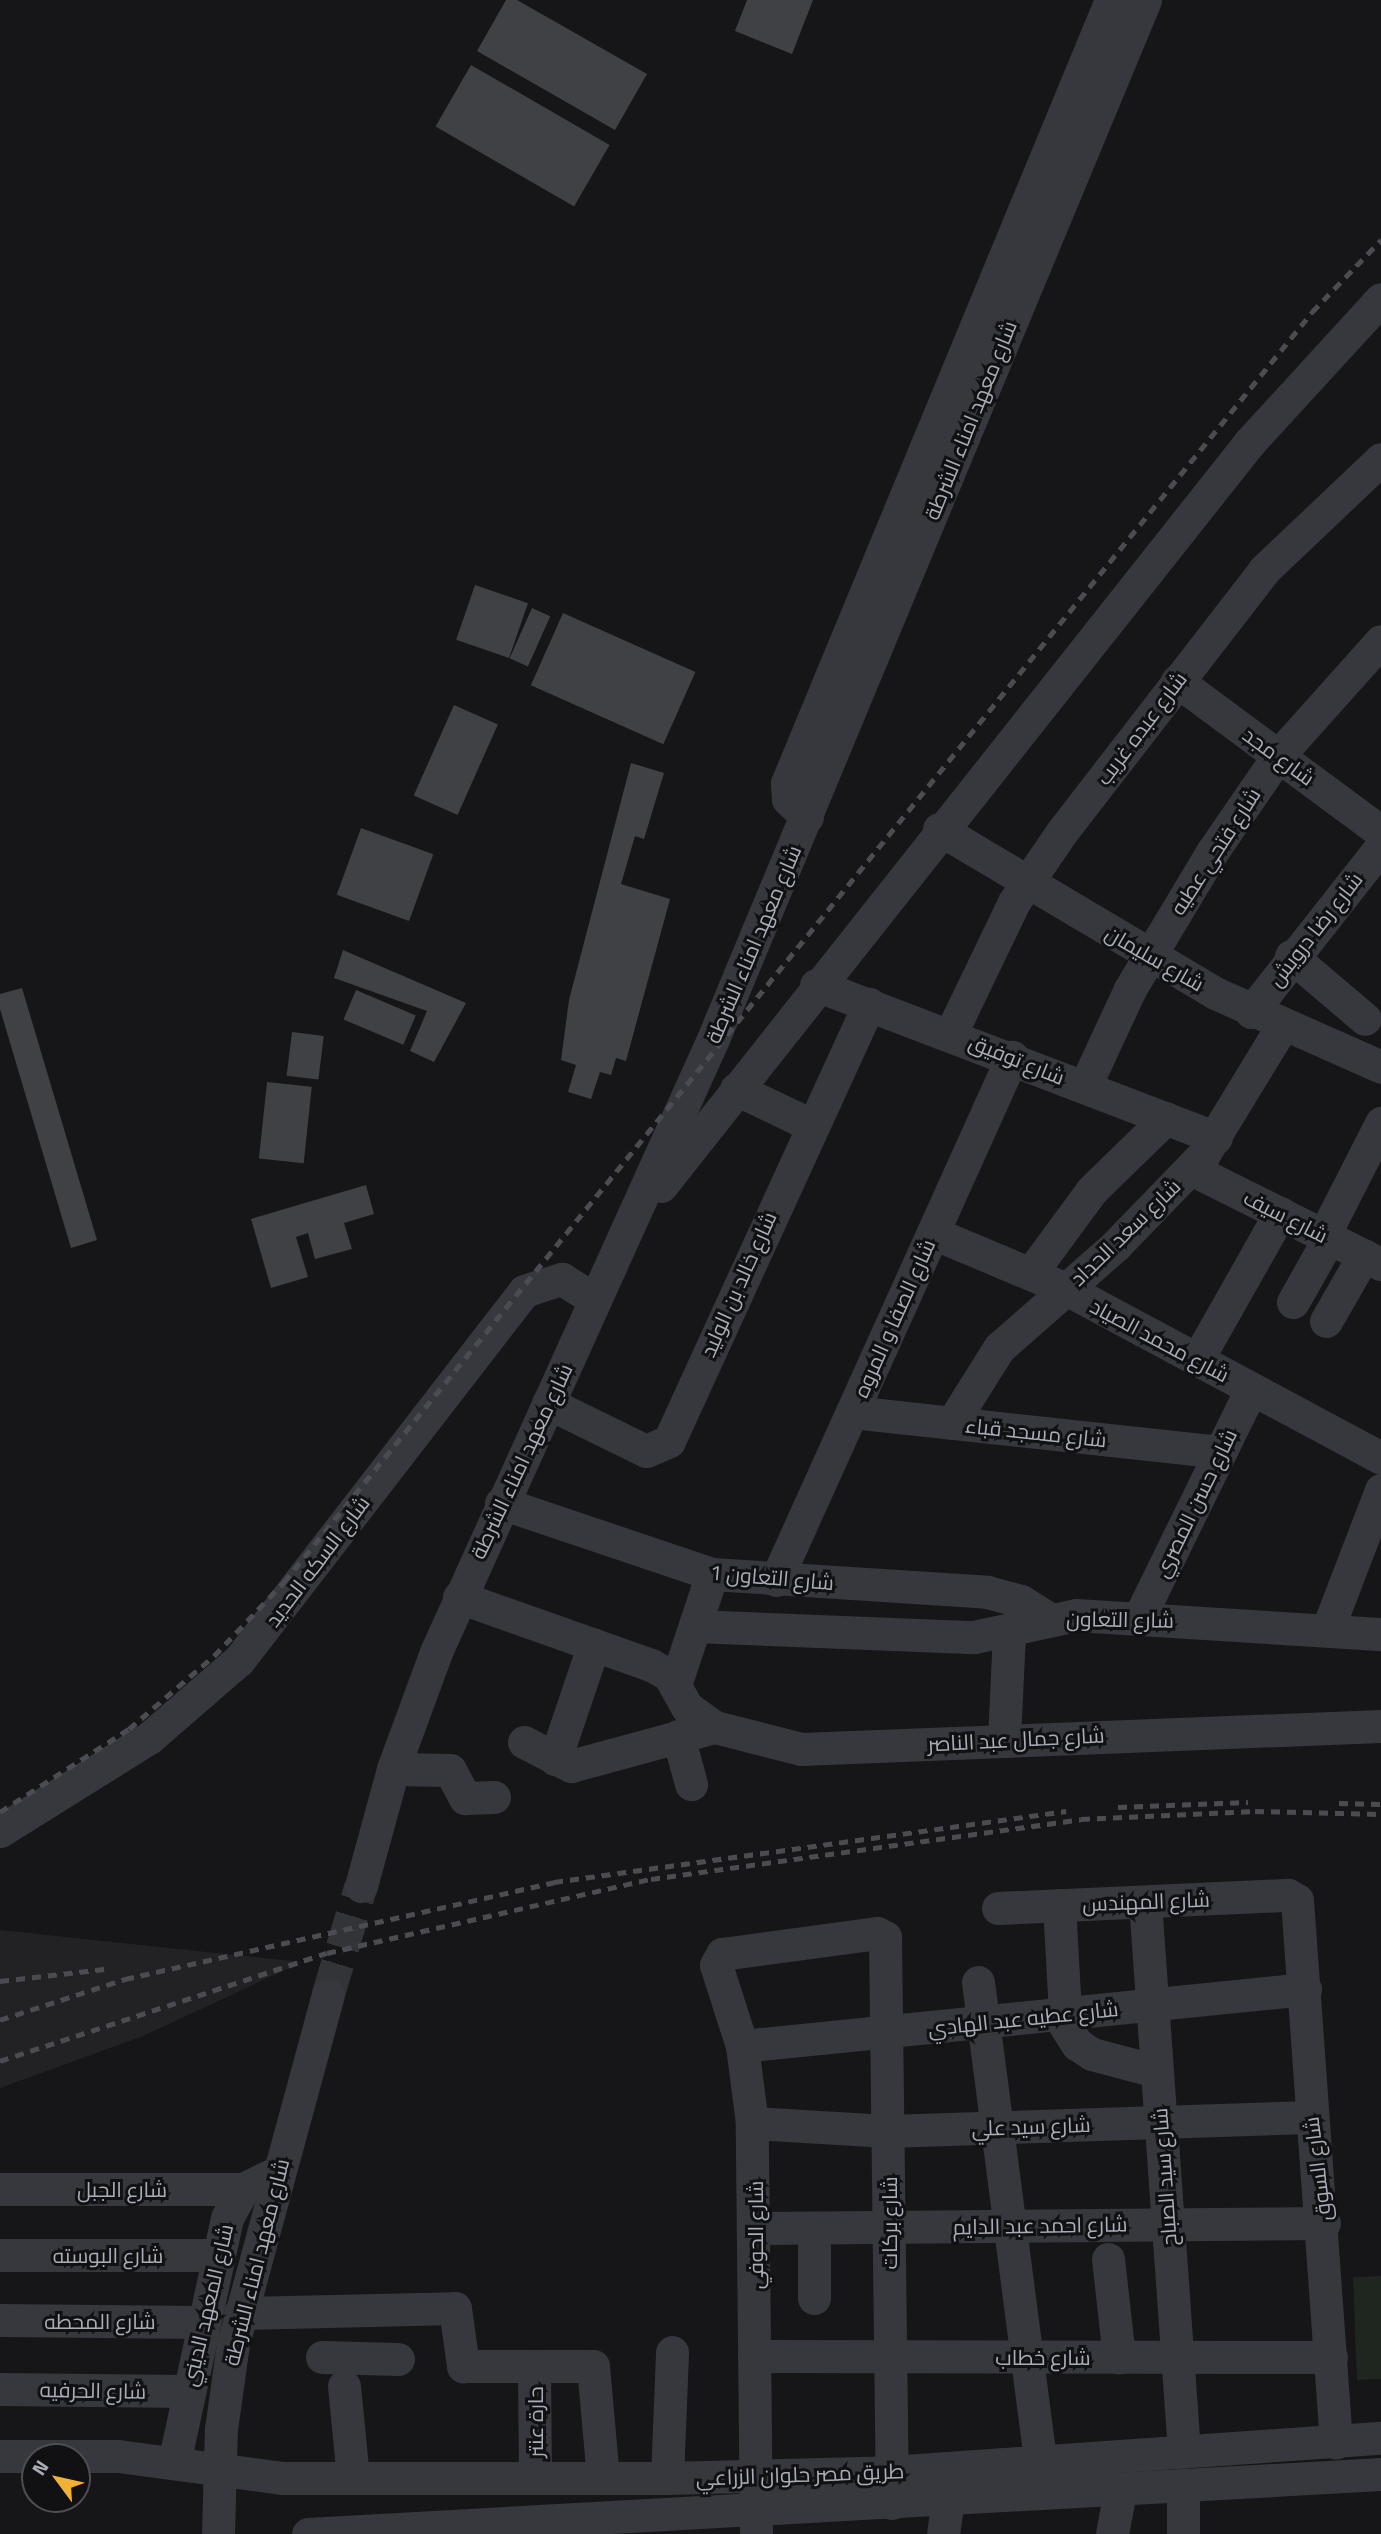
<!DOCTYPE html>
<html>
<head>
<meta charset="utf-8">
<style>
  body { margin:0 }
  #map { position:relative; width:1381px; height:2534px; overflow:hidden; background:#161618; font-family:"Titillium Web",Cairo,sans-serif }
  div>[style] { position:absolute }
  .built>* { inset:0; background:#222225 }
  .green>* { inset:0; background:#1e261f }
  .building>* { inset:0; background:#404145; transform-origin:0 0 }
  .minor-tunnel>* { height:33px; margin-top:-16.5px; transform-origin:0; background:repeating-linear-gradient(90deg,#333438 0 33px,transparent 0 50px) }
  .minor>* { height:33px; margin:-16.5px; padding:0 16.5px; transform-origin:16.5px; border-radius:16.5px; background:#37383d }
  .rail>* { height:5px; margin-top:-2.5px; transform-origin:0; background:repeating-linear-gradient(90deg,#4a4c52 0 9px,transparent 0 16px) }
  span { translate:-50% -50%; white-space:nowrap; text-align:center; line-height:1.15; -webkit-text-stroke:6px #111113; paint-order:stroke }
  .street-label { font-size:21px; color:#a8adb8 }
  .north { position:absolute; left:21px; top:2443px; width:70px; height:70px; box-sizing:border-box; background:#111113; border:2px solid #4d4f55; border-radius:50%; rotate:303deg; font-size:19px; font-weight:700; line-height:28px; text-align:center; color:#a8adb8 }
  .north::after { content:''; display:block; margin:auto; width:24px; height:32px; background:#f2b134; clip-path:polygon(50% 0,100% 100%,50% 72%,0 100%) }
</style>
</head>
<body>
<div id="map">
  <div class="built">
    <i style="clip-path:polygon(0 1930px,302px 1962px,143px 2036px,0 2088px)"></i>
  </div>
  <div class="green">
    <i style="clip-path:polygon(1381px 2276px,1381px 2379px,1357px 2380px,1353px 2277px)"></i>
  </div>
  <div class="building">
    <i style="clip-path:polygon(506px 0,517px 0,647px 74px,615px 130px,477px 51px)"></i>
    <i style="clip-path:polygon(747px 0,813px 0,792px 54px,735px 31px)"></i>
    <i style="left:471px;top:65px;width:160px;height:71px;rotate:30deg"></i>
    <i style="left:475px;top:585px;width:56px;height:58px;rotate:19deg"></i>
    <i style="left:532px;top:608px;width:20px;height:55px;rotate:24deg"></i>
    <i style="left:563px;top:613px;width:145px;height:79px;rotate:24deg"></i>
    <i style="left:454px;top:705px;width:48px;height:99px;rotate:24deg"></i>
    <i style="clip-path:polygon(631px 763px,664px 773px,644px 839px,635px 836px,621px 884px,670px 899px,626px 1061px,616px 1058px,611px 1075px,600px 1072px,591px 1099px,568px 1092px,576px 1065px,561px 1060px,569px 1000px)"></i>
    <i style="left:361px;top:828px;width:77px;height:71px;rotate:20deg"></i>
    <i style="clip-path:polygon(343px 950px,466px 1003px,434px 1062px,410px 1051px,427px 1011px,334px 978px)"></i>
    <i style="clip-path:polygon(22px 988px,97px 1240px,71px 1248px,0 1009px,0 994px)"></i>
    <i style="left:356px;top:990px;width:65px;height:32px;rotate:23deg"></i>
    <i style="left:292px;top:1032px;width:32px;height:44px;rotate:7deg"></i>
    <i style="left:267px;top:1082px;width:45px;height:77px;rotate:6deg"></i>
    <i style="clip-path:polygon(366px 1185px,374px 1214px,344px 1223px,352px 1249px,315px 1259px,308px 1233px,296px 1237px,308px 1277px,271px 1288px,251px 1219px)"></i>
  </div>
  <div class="minor-tunnel">
    <i style="left:328px;top:1995px;width:114px;rotate:-73.2deg"></i>
  </div>
  <div class="minor">
    <i style="left:1177px;top:681px;width:254px;rotate:36.5deg"></i>
    <i style="left:807px;top:817px;width:26px;rotate:-137deg"></i>
    <i style="left:788px;top:799px;width:16px;rotate:-94deg"></i>
    <i style="left:787px;top:783px;width:847px;rotate:-67.52deg"></i>
    <i style="left:939px;top:829px;width:321px;rotate:30.7deg"></i>
    <i style="left:1215px;top:993px;width:182px;rotate:24deg"></i>
    <i style="left:1291px;top:956px;width:97px;rotate:40.4deg"></i>
    <i style="left:816px;top:985px;width:428px;rotate:20.9deg"></i>
    <i style="left:1251px;top:1012px;width:210px;rotate:-51.8deg"></i>
    <i style="left:951px;top:1033px;width:145px;rotate:-64.3deg"></i>
    <i style="left:1014px;top:902px;width:83px;rotate:-55.7deg"></i>
    <i style="left:1061px;top:833px;width:332px;rotate:-52.3deg"></i>
    <i style="left:1264px;top:570px;width:161px;rotate:-43.5deg"></i>
    <i style="left:1085px;top:1086px;width:107px;rotate:-65.1deg"></i>
    <i style="left:1130px;top:989px;width:160px;rotate:-59.1deg"></i>
    <i style="left:1212px;top:852px;width:116px;rotate:-55.5deg"></i>
    <i style="left:1278px;top:756px;width:154px;rotate:-48.2deg"></i>
    <i style="left:736px;top:1089px;width:81px;rotate:25.6deg"></i>
    <i style="left:1191px;top:1169px;width:212px;rotate:26.6deg"></i>
    <i style="left:661px;top:1186px;width:948px;rotate:-51.64deg"></i>
    <i style="left:1249px;top:443px;width:195px;rotate:-47.5deg"></i>
    <i style="left:933px;top:1233px;width:144px;rotate:22.8deg"></i>
    <i style="left:1066px;top:1289px;width:357px;rotate:28.2deg"></i>
    <i style="left:1324px;top:1235px;width:126px;rotate:-63deg"></i>
    <i style="left:1031px;top:1273px;width:103px;rotate:-53.7deg"></i>
    <i style="left:1092px;top:1190px;width:103px;rotate:-44.2deg"></i>
    <i style="left:1293px;top:1302px;width:73px;rotate:-60.6deg"></i>
    <i style="left:1326px;top:1321px;width:76px;rotate:-60.1deg"></i>
    <i style="left:1197px;top:1360px;width:169px;rotate:-60.5deg"></i>
    <i style="left:548px;top:1403px;width:109px;rotate:26.1deg"></i>
    <i style="left:646px;top:1451px;width:25px;rotate:-23deg"></i>
    <i style="left:669px;top:1441px;width:481px;rotate:-65.4deg"></i>
    <i style="left:852px;top:1412px;width:370px;rotate:6.2deg"></i>
    <i style="left:952px;top:1423px;width:89px;rotate:-57.9deg"></i>
    <i style="left:999px;top:1348px;width:154px;rotate:-41.3deg"></i>
    <i style="left:1115px;top:1246px;width:128px;rotate:-45.9deg"></i>
    <i style="left:1204px;top:1154px;width:150px;rotate:-58.6deg"></i>
    <i style="left:501px;top:1503px;width:223px;rotate:18.6deg"></i>
    <i style="left:712px;top:1574px;width:276px;rotate:3.7deg"></i>
    <i style="left:987px;top:1592px;width:35px;rotate:15deg"></i>
    <i style="left:1021px;top:1601px;width:32px;rotate:32deg"></i>
    <i style="left:776px;top:1580px;width:574px;rotate:-65.71deg"></i>
    <i style="left:459px;top:1597px;width:204px;rotate:19.5deg"></i>
    <i style="left:651px;top:1665px;width:21px;rotate:29deg"></i>
    <i style="left:669px;top:1675px;width:37px;rotate:61deg"></i>
    <i style="left:687px;top:1707px;width:34px;rotate:36deg"></i>
    <i style="left:715px;top:1727px;width:89px;rotate:14.3deg"></i>
    <i style="left:801px;top:1749px;width:580px;rotate:-2.27deg"></i>
    <i style="left:1139px;top:1618px;width:255px;rotate:-63.9deg"></i>
    <i style="left:695px;top:1626px;width:279px;rotate:2.3deg"></i>
    <i style="left:974px;top:1637px;width:104px;rotate:-12.2deg"></i>
    <i style="left:1076px;top:1615px;width:306px;rotate:3.6deg"></i>
    <i style="left:1328px;top:1628px;width:148px;rotate:-69deg"></i>
    <i style="left:675px;top:1685px;width:117px;rotate:-71.6deg"></i>
    <i style="left:678px;top:1736px;width:50px;rotate:74.8deg"></i>
    <i style="left:1004px;top:1739px;width:106px;rotate:-87.3deg"></i>
    <i style="left:524px;top:1742px;width:53px;rotate:27.1deg"></i>
    <i style="left:571px;top:1766px;width:149px;rotate:-15.2deg"></i>
    <i style="left:555px;top:1759px;width:121px;rotate:-71.3deg"></i>
    <i style="left:393px;top:1769px;width:57px;rotate:1deg"></i>
    <i style="left:450px;top:1770px;width:32px;rotate:62deg"></i>
    <i style="left:465px;top:1798px;width:29px;rotate:-2deg"></i>
    <i style="left:0;top:1831px;width:176px;rotate:-32deg"></i>
    <i style="left:149px;top:1738px;width:119px;rotate:-40.9deg"></i>
    <i style="left:239px;top:1660px;width:466px;rotate:-52.3deg"></i>
    <i style="left:524px;top:1291px;width:40px;rotate:-18deg"></i>
    <i style="left:562px;top:1279px;width:39px;rotate:32deg"></i>
    <i style="left:361px;top:1886px;width:121px;rotate:-74.7deg"></i>
    <i style="left:393px;top:1769px;width:125px;rotate:-69.8deg"></i>
    <i style="left:436px;top:1652px;width:673px;rotate:-65.68deg"></i>
    <i style="left:713px;top:1039px;width:1125px;rotate:-67.42deg"></i>
    <i style="left:1145px;top:1902px;width:551px;rotate:85.94deg"></i>
    <i style="left:1059px;top:1905px;width:108px;rotate:86.8deg"></i>
    <i style="left:998px;top:1908px;width:290px;rotate:-2.6deg"></i>
    <i style="left:1288px;top:1895px;width:10px;rotate:29deg"></i>
    <i style="left:1297px;top:1900px;width:544px;rotate:85.89deg"></i>
    <i style="left:978px;top:1982px;width:484px;rotate:82.6deg"></i>
    <i style="left:1058px;top:2014px;width:36px;rotate:58deg"></i>
    <i style="left:1077px;top:2044px;width:18px;rotate:34deg"></i>
    <i style="left:1092px;top:2054px;width:66px;rotate:14.9deg"></i>
    <i style="left:742px;top:2046px;width:566px;rotate:-5.78deg"></i>
    <i style="left:752px;top:2123px;width:136px;rotate:3.4deg"></i>
    <i style="left:888px;top:2131px;width:422px;rotate:-1.9deg"></i>
    <i style="left:0;top:2189px;width:243px"></i>
    <i style="left:756px;top:2228px;width:568px;rotate:-0.5deg"></i>
    <i style="left:814px;top:2228px;width:70px;rotate:90deg"></i>
    <i style="left:0;top:2255px;width:217px"></i>
    <i style="left:1108px;top:2259px;width:99px;rotate:83.6deg"></i>
    <i style="left:240px;top:2313px;width:215px;rotate:-1.3deg"></i>
    <i style="left:455px;top:2308px;width:59px;rotate:82.1deg"></i>
    <i style="left:463px;top:2366px;width:130px"></i>
    <i style="left:593px;top:2366px;width:112px;rotate:84.9deg"></i>
    <i style="left:0;top:2320px;width:200px;rotate:0.6deg"></i>
    <i style="left:754px;top:2356px;width:577px;rotate:0.1deg"></i>
    <i style="left:322px;top:2357px;width:76px;rotate:1.5deg"></i>
    <i style="left:534px;top:2366px;width:112px;rotate:89.5deg"></i>
    <i style="left:344px;top:2386px;width:92px;rotate:84.4deg"></i>
    <i style="left:0;top:2389px;width:186px;rotate:0.6deg"></i>
    <i style="left:0;top:2456px;width:118px"></i>
    <i style="left:118px;top:2456px;width:165px;rotate:7.6deg"></i>
    <i style="left:282px;top:2478px;width:385px"></i>
    <i style="left:667px;top:2478px;width:224px;rotate:-1.5deg"></i>
    <i style="left:891px;top:2472px;width:491px;rotate:-4deg"></i>
    <i style="left:174px;top:2463px;width:251px;rotate:-77.8deg"></i>
    <i style="left:227px;top:2218px;width:33px;rotate:-61deg"></i>
    <i style="left:243px;top:2189px;width:39px;rotate:-26deg"></i>
    <i style="left:667px;top:2478px;width:126px;rotate:-87.7deg"></i>
    <i style="left:218px;top:2534px;width:105px;rotate:-88.4deg"></i>
    <i style="left:221px;top:2429px;width:86px;rotate:-82deg"></i>
    <i style="left:233px;top:2344px;width:362px;rotate:-74.8deg"></i>
    <i style="left:308px;top:2534px;width:1075px;rotate:-3.2deg"></i>
    <i style="left:756px;top:2534px;width:411px;rotate:-90.6deg"></i>
    <i style="left:752px;top:2123px;width:78px;rotate:-97.4deg"></i>
    <i style="left:742px;top:2046px;width:85px;rotate:-107.8deg"></i>
    <i style="left:716px;top:1965px;width:13px;rotate:-61deg"></i>
    <i style="left:722px;top:1954px;width:156px;rotate:-7.7deg"></i>
    <i style="left:877px;top:1933px;width:9px;rotate:27deg"></i>
    <i style="left:885px;top:1937px;width:566px;rotate:89.29deg"></i>
    <i style="left:943px;top:2534px;width:34px;rotate:-82deg"></i>
    <i style="left:1112px;top:2534px;width:44px;rotate:-79.5deg"></i>
    <i style="left:1183px;top:2534px;width:46px;rotate:-90deg"></i>
  </div>
  <div class="rail">
    <i style="left:1339px;top:1803px;width:42px;rotate:1.4deg"></i>
    <i style="left:1118px;top:1807px;width:130px;rotate:-2.2deg"></i>
    <i style="left:0;top:1812px;width:153px;rotate:-32.8deg"></i>
    <i style="left:129px;top:1729px;width:112px;rotate:-40.7deg"></i>
    <i style="left:214px;top:1656px;width:102px;rotate:-46.6deg"></i>
    <i style="left:284px;top:1582px;width:1634px;rotate:-51.01deg"></i>
    <i style="left:1312px;top:312px;width:100px;rotate:-46.2deg"></i>
    <i style="left:0;top:1981px;width:105px;rotate:-6.6deg"></i>
    <i style="left:0;top:2020px;width:132px;rotate:-18.2deg"></i>
    <i style="left:125px;top:1979px;width:440px;rotate:-12.7deg"></i>
    <i style="left:554px;top:1882px;width:517px;rotate:-7.89deg"></i>
    <i style="left:0;top:2061px;width:344px;rotate:-18.3deg"></i>
    <i style="left:327px;top:1953px;width:332px;rotate:-12.9deg"></i>
    <i style="left:651px;top:1879px;width:434px;rotate:-7.9deg"></i>
    <i style="left:1081px;top:1819px;width:174px;rotate:-2.6deg"></i>
    <i style="left:1255px;top:1811px;width:126px;rotate:1.4deg"></i>
  </div>
  <div class="street-label">
    <span style="left:970px;top:420px;rotate:-68deg">شارع معهد امناء الشرطة</span>
    <span style="left:1141px;top:728px;rotate:-53deg">شارع عبده غريب</span>
    <span style="left:1279px;top:756px;rotate:36deg">شارع مجد</span>
    <span style="left:1215px;top:851px;rotate:-57deg">شارع فتحي عطيه</span>
    <span style="left:1315px;top:929px;rotate:-52deg">شارع رضا درويش</span>
    <span style="left:753px;top:944px;rotate:-67deg">شارع معهد امناء الشرطة</span>
    <span style="left:1155px;top:958px;rotate:30deg">شارع سليمان</span>
    <span style="left:1017px;top:1059px;rotate:22deg">شارع توفيق</span>
    <span style="left:1286px;top:1216px;rotate:27deg">شارع سيف</span>
    <span style="left:1125px;top:1232px;rotate:-44deg">شارع سعد الحداد</span>
    <span style="left:738px;top:1284px;rotate:-66deg">شارع خالد بن الوليد</span>
    <span style="left:894px;top:1318px;rotate:-66deg">شارع الصفا و المروه</span>
    <span style="left:1160px;top:1340px;rotate:28deg">شارع محمد الصياد</span>
    <span style="left:1036px;top:1432px;rotate:6deg">شارع مسجد قباء</span>
    <span style="left:521px;top:1461px;rotate:-65deg">شارع معهد امناء الشرطة</span>
    <span style="left:1195px;top:1503px;rotate:-64deg">شارع حسن المصري</span>
    <span style="left:317px;top:1561px;rotate:-53deg">شارع السكه الحديد</span>
    <span style="left:772px;top:1577px;rotate:5deg">شارع التعاون 1</span>
    <span style="left:1120px;top:1619px;rotate:1deg">شارع التعاون</span>
    <span style="left:1016px;top:1739px;rotate:-3deg">شارع جمال عبد الناصر</span>
    <span style="left:1146px;top:1901px;rotate:-2deg">شارع المهندس</span>
    <span style="left:1023px;top:2018px;rotate:-6deg">شارع عطيه عبد الهادي</span>
    <span style="left:1031px;top:2126px;rotate:-2deg">شارع سيد علي</span>
    <span style="left:1317px;top:2169px;rotate:-97deg">شارع السوق</span>
    <span style="left:1164px;top:2177px;rotate:-94deg">شارع سيد الصباح</span>
    <span style="left:122px;top:2189px">شارع الجبل</span>
    <span style="left:889px;top:2223px;rotate:-90deg">شارع بركات</span>
    <span style="left:1040px;top:2225px;rotate:-1deg">شارع احمد عبد الدايم</span>
    <span style="left:755px;top:2235px;rotate:-90deg">شارع الحوفي</span>
    <span style="left:108px;top:2255px">شارع البوسته</span>
    <span style="left:256px;top:2262px;rotate:-76deg">شارع معهد امناء الشرطة</span>
    <span style="left:207px;top:2305px;rotate:-77deg">شارع المعهد الديني</span>
    <span style="left:100px;top:2321px">شارع المحطه</span>
    <span style="left:1043px;top:2357px">شارع خطاب</span>
    <span style="left:93px;top:2390px;rotate:1deg">شارع الحرفيه</span>
    <span style="left:535px;top:2422px;rotate:-90deg">حارة عنتر</span>
    <span style="left:800px;top:2474px;rotate:-2deg">طريق مصر حلوان الزراعي</span>
  </div>
  <div class="north">N</div>
</div>
</body>
</html>
